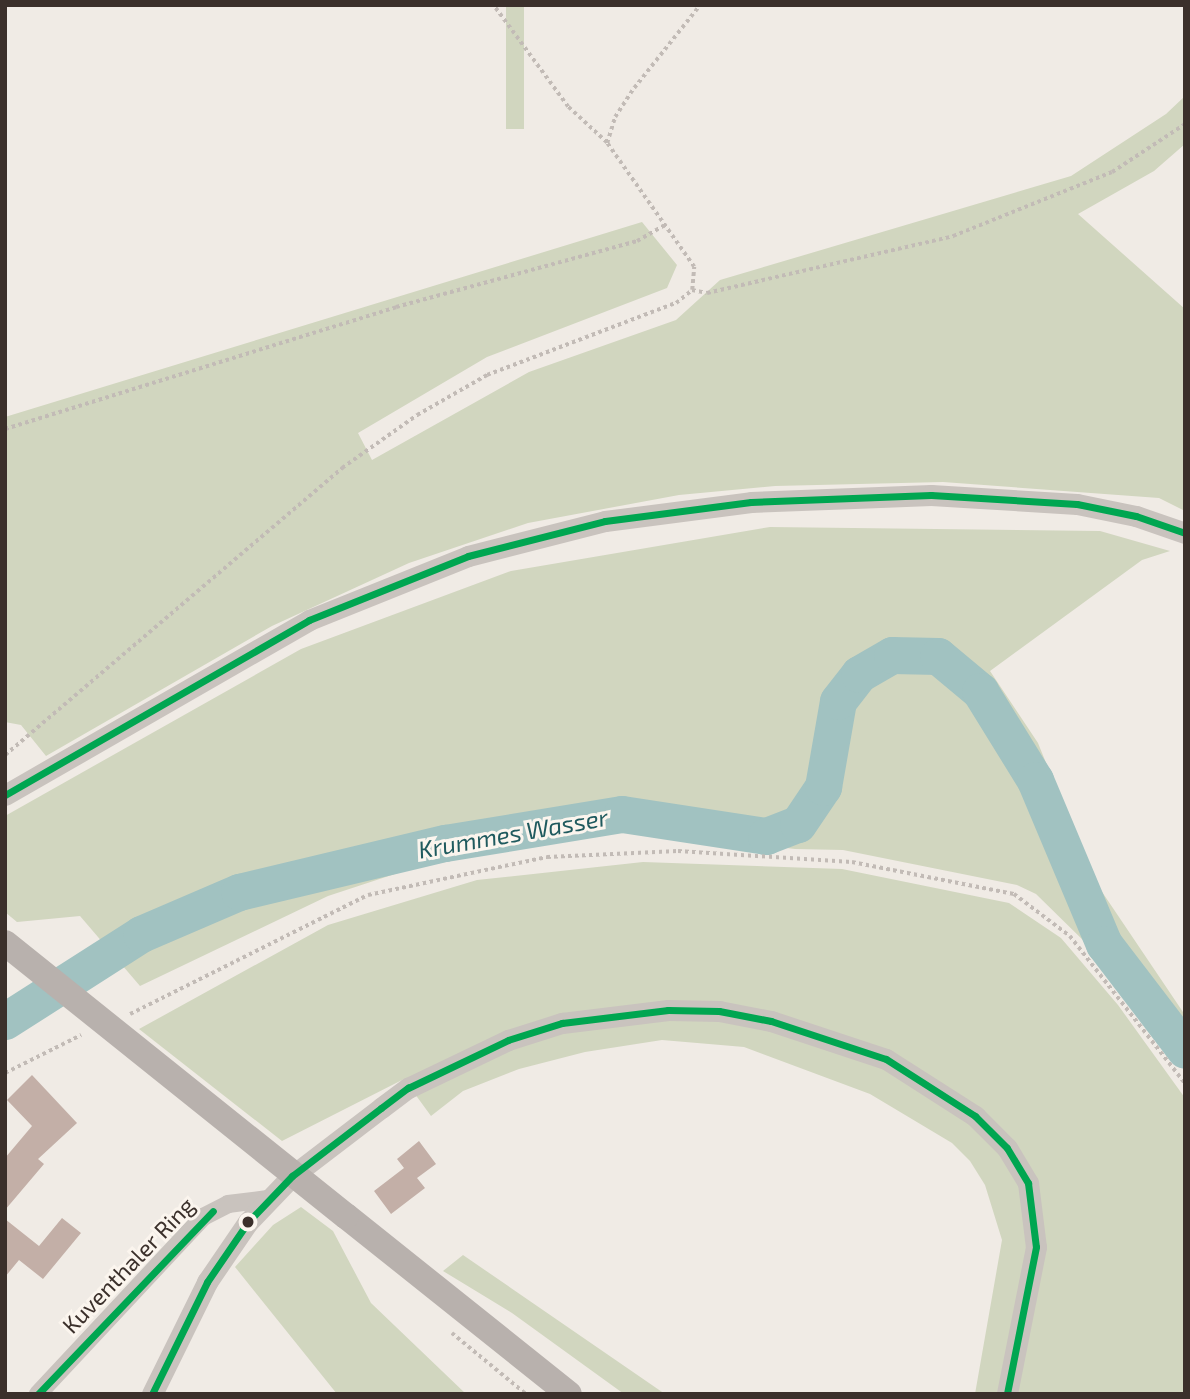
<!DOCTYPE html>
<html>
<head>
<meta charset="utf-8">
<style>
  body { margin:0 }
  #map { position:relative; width:1190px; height:1399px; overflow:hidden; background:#f0ebe5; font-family:"Exo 2",sans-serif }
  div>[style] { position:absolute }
  .green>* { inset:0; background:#d1d6bf; transform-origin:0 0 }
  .river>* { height:37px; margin:-18.5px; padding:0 18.5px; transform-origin:18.5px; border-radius:18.5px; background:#a1c2c1 }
  .building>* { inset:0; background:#c3afa7 }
  .path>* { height:3.5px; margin-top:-1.75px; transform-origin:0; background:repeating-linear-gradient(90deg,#c2bbb6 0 3.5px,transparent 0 7px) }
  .minor>* { height:18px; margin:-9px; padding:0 9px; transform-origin:9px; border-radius:9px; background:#c9c3be }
  .tertiary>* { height:21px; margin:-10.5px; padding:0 10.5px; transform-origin:10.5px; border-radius:10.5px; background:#c9c3be }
  .primary>* { height:26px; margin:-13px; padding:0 13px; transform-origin:13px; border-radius:13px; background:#b8b1ad }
  .primary-bridge>* { height:26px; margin:-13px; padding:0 13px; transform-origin:13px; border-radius:13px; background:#b8b1ad }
  .bus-1>* { height:7px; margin:-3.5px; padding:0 3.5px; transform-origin:3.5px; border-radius:3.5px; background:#00a651 }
  .dots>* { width:19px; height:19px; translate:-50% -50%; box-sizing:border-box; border:4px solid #fbf5ee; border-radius:50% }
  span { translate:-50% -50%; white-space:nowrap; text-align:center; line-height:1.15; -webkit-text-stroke:6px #fbf5ee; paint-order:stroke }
  .street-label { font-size:23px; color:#3b302b }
  .water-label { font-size:24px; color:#1f5a5e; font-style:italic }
  .frame { position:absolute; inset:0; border:7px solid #3b302b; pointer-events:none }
</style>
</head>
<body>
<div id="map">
  <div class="green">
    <i style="left:506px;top:5px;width:18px;height:124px"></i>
    <i style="clip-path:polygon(1185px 96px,1185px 144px,1154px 171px,1078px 214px,1185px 309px,1185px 511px,1159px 498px,943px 482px,775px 486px,679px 495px,528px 523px,409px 563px,272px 626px,46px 756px,21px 725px,5px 722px,5px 417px,642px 222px,677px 265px,667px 288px,487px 357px,358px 433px,372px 460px,529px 372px,676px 320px,720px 280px,1071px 176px,1166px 114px)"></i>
    <i style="clip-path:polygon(770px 527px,1100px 531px,1170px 551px,1142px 560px,990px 671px,1038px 743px,1092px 877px,1185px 1015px,1185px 1064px,1090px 947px,1036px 894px,1017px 885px,843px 850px,795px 849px,618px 828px,410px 869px,328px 896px,140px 986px,80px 916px,17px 922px,5px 912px,5px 816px,301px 649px,511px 571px)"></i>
    <i style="clip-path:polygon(643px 862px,842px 869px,1009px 903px,1061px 938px,1118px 1005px,1185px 1098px,1185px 1394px,975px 1394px,1002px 1240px,985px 1185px,970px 1161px,952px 1143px,870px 1094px,744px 1047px,662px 1040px,585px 1052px,519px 1069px,463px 1091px,431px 1116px,404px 1079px,282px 1141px,139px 1029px,328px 925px,477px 880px)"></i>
    <i style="clip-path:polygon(301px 1207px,333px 1231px,371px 1303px,466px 1394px,337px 1394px,235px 1267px,273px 1225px)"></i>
    <i style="clip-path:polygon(463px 1255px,665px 1394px,624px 1394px,512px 1313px,443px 1271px)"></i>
  </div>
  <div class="river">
    <i style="left:5px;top:1021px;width:161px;rotate:-32.6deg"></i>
    <i style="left:141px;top:934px;width:107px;rotate:-23.2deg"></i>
    <i style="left:239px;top:892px;width:212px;rotate:-13.4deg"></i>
    <i style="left:445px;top:843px;width:179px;rotate:-9.3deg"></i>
    <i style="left:622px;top:814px;width:146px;rotate:8.7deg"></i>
    <i style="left:766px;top:836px;width:34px;rotate:-21deg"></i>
    <i style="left:798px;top:824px;width:45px;rotate:-56deg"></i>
    <i style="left:823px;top:787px;width:87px;rotate:-80.1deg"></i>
    <i style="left:838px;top:701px;width:34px;rotate:-52deg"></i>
    <i style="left:859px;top:674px;width:38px;rotate:-30deg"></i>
    <i style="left:892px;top:655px;width:46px;rotate:1.2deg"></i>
    <i style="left:938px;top:656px;width:55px;rotate:39.8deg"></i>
    <i style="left:980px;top:691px;width:105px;rotate:58.3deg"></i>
    <i style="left:1035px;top:780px;width:178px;rotate:67.2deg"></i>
    <i style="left:1104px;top:944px;width:133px;rotate:52.6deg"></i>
  </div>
  <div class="building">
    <i style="clip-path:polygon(32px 1075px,77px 1123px,38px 1159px,44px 1164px,5px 1210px,5px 1158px,32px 1126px,7px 1100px)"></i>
    <i style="clip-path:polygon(419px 1141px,436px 1164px,417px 1178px,425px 1188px,391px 1214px,374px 1191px,404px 1168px,397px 1159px)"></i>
    <i style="clip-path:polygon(62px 1218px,81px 1233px,43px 1279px,19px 1260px,5px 1277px,5px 1219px,39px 1246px)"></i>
  </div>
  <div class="path">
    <i style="left:607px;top:143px;width:27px;rotate:-73deg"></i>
    <i style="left:615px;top:117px;width:35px;rotate:-57deg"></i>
    <i style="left:634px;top:88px;width:106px;rotate:-51.5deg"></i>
    <i style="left:692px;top:290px;width:15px;rotate:11deg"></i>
    <i style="left:707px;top:293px;width:253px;rotate:-13deg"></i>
    <i style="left:953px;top:236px;width:171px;rotate:-21.9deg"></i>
    <i style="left:1112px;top:172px;width:87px;rotate:-33.3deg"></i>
    <i style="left:5px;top:429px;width:410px;rotate:-17.3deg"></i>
    <i style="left:396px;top:307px;width:250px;rotate:-15.3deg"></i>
    <i style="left:637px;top:241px;width:32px;rotate:-30deg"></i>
    <i style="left:5px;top:755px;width:443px;rotate:-40.4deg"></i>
    <i style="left:342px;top:468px;width:92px;rotate:-35.2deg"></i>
    <i style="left:417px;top:415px;width:81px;rotate:-29.7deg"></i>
    <i style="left:487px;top:375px;width:202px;rotate:-20.9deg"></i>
    <i style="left:676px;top:303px;width:21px;rotate:-39deg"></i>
    <i style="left:692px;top:290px;width:23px;rotate:-85deg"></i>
    <i style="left:694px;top:267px;width:151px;rotate:-125.1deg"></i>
    <i style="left:607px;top:143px;width:53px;rotate:-137.3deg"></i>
    <i style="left:568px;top:107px;width:127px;rotate:-126.3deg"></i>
    <i style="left:130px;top:1014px;width:266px;rotate:-26.6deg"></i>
    <i style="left:368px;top:895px;width:183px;rotate:-12deg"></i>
    <i style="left:547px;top:857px;width:131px;rotate:-2.6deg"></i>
    <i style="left:678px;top:851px;width:174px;rotate:3.6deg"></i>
    <i style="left:852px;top:862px;width:165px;rotate:11.2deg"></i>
    <i style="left:1014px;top:894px;width:70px;rotate:36.9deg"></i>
    <i style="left:1070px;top:936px;width:187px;rotate:52deg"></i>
    <i style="left:5px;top:1073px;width:85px;rotate:-26.6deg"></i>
    <i style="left:452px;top:1333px;width:96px;rotate:39.5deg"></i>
  </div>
  <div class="minor">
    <i style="left:38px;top:1394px;width:242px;rotate:-47deg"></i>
    <i style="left:203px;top:1217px;width:28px;rotate:-27deg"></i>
    <i style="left:228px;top:1204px;width:40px;rotate:-7.1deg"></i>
  </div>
  <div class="tertiary">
    <i style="left:5px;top:795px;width:351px;rotate:-29.9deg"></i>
    <i style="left:309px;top:620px;width:171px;rotate:-21.9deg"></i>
    <i style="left:468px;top:556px;width:141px;rotate:-14.3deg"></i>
    <i style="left:605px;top:521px;width:147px;rotate:-7.4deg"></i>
    <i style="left:751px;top:502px;width:180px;rotate:-2.2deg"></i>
    <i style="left:931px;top:495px;width:146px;rotate:3.5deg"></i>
    <i style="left:1077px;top:504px;width:60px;rotate:11.5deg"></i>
    <i style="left:1136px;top:516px;width:52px;rotate:19.1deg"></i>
    <i style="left:152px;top:1394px;width:125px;rotate:-63.8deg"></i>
    <i style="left:207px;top:1282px;width:73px;rotate:-55.7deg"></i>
    <i style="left:248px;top:1222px;width:64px;rotate:-46.3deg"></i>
    <i style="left:292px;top:1176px;width:112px;rotate:-37.4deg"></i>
    <i style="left:381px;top:1108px;width:34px;rotate:-37deg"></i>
    <i style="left:408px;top:1088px;width:111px;rotate:-25.6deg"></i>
    <i style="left:508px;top:1040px;width:57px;rotate:-17.5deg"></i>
    <i style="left:562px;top:1023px;width:107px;rotate:-7deg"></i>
    <i style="left:668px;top:1010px;width:51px;rotate:1.1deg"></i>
    <i style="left:719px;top:1011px;width:53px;rotate:10.9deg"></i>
    <i style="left:771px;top:1021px;width:121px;rotate:18.3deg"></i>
    <i style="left:886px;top:1059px;width:106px;rotate:32.6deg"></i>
    <i style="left:975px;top:1116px;width:45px;rotate:45deg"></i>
    <i style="left:1007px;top:1148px;width:41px;rotate:59deg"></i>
    <i style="left:1028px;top:1183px;width:64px;rotate:82.9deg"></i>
    <i style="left:1036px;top:1247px;width:150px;rotate:101.2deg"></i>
  </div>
  <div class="primary">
    <i style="left:346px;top:1216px;width:285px;rotate:38.6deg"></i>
  </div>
  <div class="primary-bridge">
    <i style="left:5px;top:943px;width:437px;rotate:38.7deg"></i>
  </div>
  <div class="bus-1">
    <i style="left:5px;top:795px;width:351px;rotate:-29.9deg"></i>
    <i style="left:309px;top:620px;width:171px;rotate:-21.9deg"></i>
    <i style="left:468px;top:556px;width:141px;rotate:-14.3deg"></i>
    <i style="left:605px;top:521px;width:147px;rotate:-7.4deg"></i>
    <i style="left:751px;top:502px;width:180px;rotate:-2.2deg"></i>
    <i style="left:931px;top:495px;width:146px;rotate:3.5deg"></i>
    <i style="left:1077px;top:504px;width:60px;rotate:11.5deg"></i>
    <i style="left:1136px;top:516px;width:52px;rotate:19.1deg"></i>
    <i style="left:38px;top:1394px;width:253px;rotate:-46.3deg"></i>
    <i style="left:152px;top:1394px;width:125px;rotate:-63.8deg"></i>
    <i style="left:207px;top:1282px;width:73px;rotate:-55.7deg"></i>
    <i style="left:248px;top:1222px;width:64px;rotate:-46.3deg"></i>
    <i style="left:292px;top:1176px;width:112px;rotate:-37.4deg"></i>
    <i style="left:381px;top:1108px;width:34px;rotate:-37deg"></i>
    <i style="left:408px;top:1088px;width:111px;rotate:-25.6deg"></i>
    <i style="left:508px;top:1040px;width:57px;rotate:-17.5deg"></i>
    <i style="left:562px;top:1023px;width:107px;rotate:-7deg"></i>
    <i style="left:668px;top:1010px;width:51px;rotate:1.1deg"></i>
    <i style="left:719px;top:1011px;width:53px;rotate:10.9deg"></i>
    <i style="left:771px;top:1021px;width:121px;rotate:18.3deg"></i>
    <i style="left:886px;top:1059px;width:106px;rotate:32.6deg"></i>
    <i style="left:975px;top:1116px;width:45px;rotate:45deg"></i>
    <i style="left:1007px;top:1148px;width:41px;rotate:59deg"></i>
    <i style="left:1028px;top:1183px;width:64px;rotate:82.9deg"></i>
    <i style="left:1036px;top:1247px;width:150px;rotate:101.2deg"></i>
  </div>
  <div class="dots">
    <i style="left:248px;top:1222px;background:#3b302b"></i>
  </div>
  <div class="street-label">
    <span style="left:128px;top:1265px;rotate:-46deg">Kuventhaler Ring</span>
  </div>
  <div class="water-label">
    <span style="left:513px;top:833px;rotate:-10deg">Krummes Wasser</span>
  </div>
  <div class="frame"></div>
</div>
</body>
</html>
